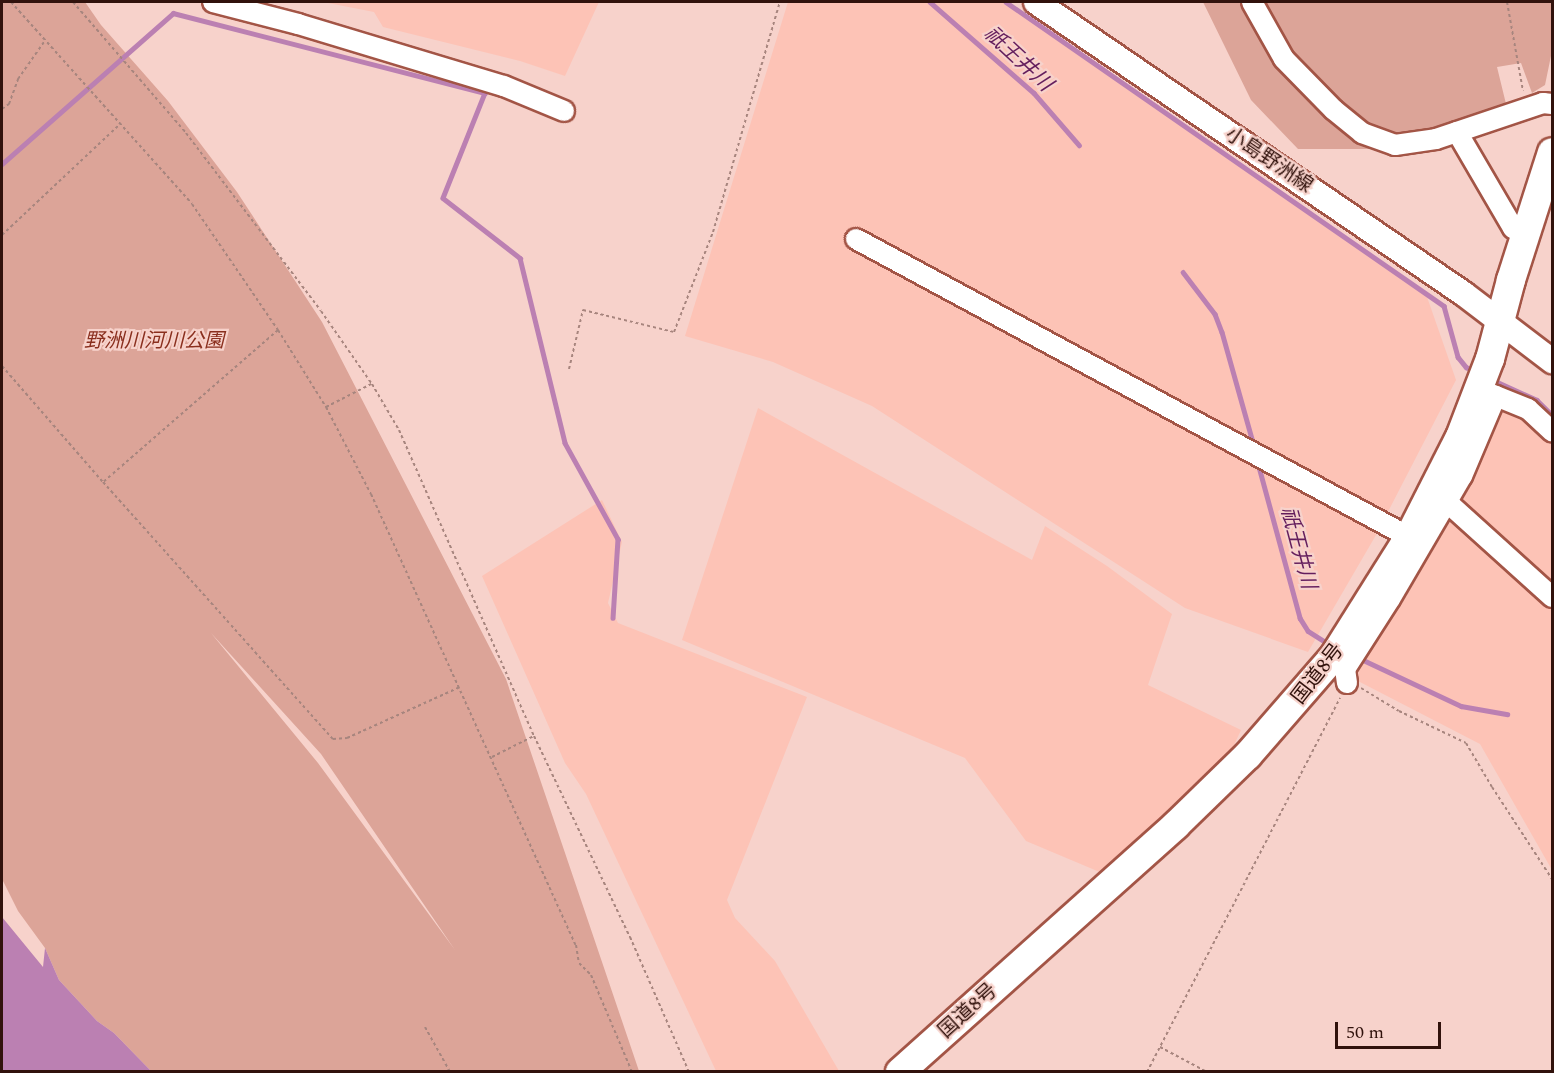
<!DOCTYPE html>
<html>
<head>
<meta charset="utf-8">
<style>
  body { margin:0 }
  #map { position:relative; width:1554px; height:1073px; overflow:hidden; background:#f7d2cb; font-family:Spectral,"Noto Sans JP",serif }
  div>[style] { position:absolute }
  .built>* { inset:0; background:#fdc3b6 }
  .green>* { inset:0; background:#dca498 }
  .water>* { inset:0; background:#bb80b2 }
  .stream>* { height:4.5px; margin:-2.25px; padding:0 2.25px; transform-origin:2.25px; border-radius:2.25px; background:#bb80b2 }
  .path>* { height:2px; margin-top:-1px; transform-origin:0; background:repeating-linear-gradient(90deg,#a7857e 0 3px,transparent 0 6px) }
  .roads { filter:drop-shadow(2px 0 #a35546) drop-shadow(-2px 0 #a35546) drop-shadow(0 2px #a35546) drop-shadow(0 -2px #a35546) }
  .minor>* { height:20px; margin:-10px; padding:0 10px; transform-origin:10px; border-radius:10px; background:#fff }
  .major>* { height:24px; margin:-12px; padding:0 12px; transform-origin:12px; border-radius:12px; background:#fff }
  .highway>* { height:28px; margin:-14px; padding:0 14px; transform-origin:14px; border-radius:14px; background:#fff }
  span { translate:-50% -50%; white-space:nowrap; text-align:center; line-height:1.15; -webkit-text-stroke:4.5px #f7d2cb; paint-order:stroke }
  .street-label { font-size:20px; color:#31120c }
  .park-label { font-size:20px; color:#8a2f1e; font-style:italic }
  .water-label { font-size:21px; color:#641e5d; font-style:italic }
  .frame { position:absolute; inset:0; border:3px solid #31120c; pointer-events:none }
  .scale { position:absolute; left:1335px; top:1022px; width:106px; height:27px; box-sizing:border-box; border:3px solid #31120c; border-top:0; padding-left:8px; font-size:18px; line-height:21px; white-space:nowrap; color:#31120c; -webkit-text-stroke:4px #f7d2cb; paint-order:stroke }
</style>
</head>
<body>
<div id="map">
  <div class="built">
    <i style="clip-path:polygon(323px 2px,599px 2px,565px 76px,520px 61px,383px 27px,374px 12px)"></i>
    <i style="clip-path:polygon(788px 2px,1004px 2px,1426px 294px,1456px 380px,1376px 535px,1308px 652px,1185px 608px,872px 406px,773px 362px,685px 336px)"></i>
    <i style="clip-path:polygon(1495px 402px,1530px 419px,1552px 439px,1552px 870px,1480px 744px,1356px 680px,1351px 669px)"></i>
    <i style="clip-path:polygon(758px 408px,1032px 560px,1045px 526px,1107px 566px,1172px 614px,1148px 685px,1241px 730px,1229px 756px,1102px 873px,1026px 841px,965px 758px,682px 640px)"></i>
    <i style="clip-path:polygon(602px 500px,622px 542px,608px 603px,618px 623px,807px 697px,727px 900px,735px 918px,775px 961px,839px 1071px,716px 1071px,586px 794px,565px 763px,482px 576px)"></i>
  </div>
  <div class="green">
    <i style="clip-path:polygon(evenodd,2px 2px,85px 2px,101px 25px,168px 101px,237px 192px,322px 322px,506px 679px,639px 1071px,151px 1071px,114px 1033px,97px 1021px,59px 980px,45px 948px,18px 911px,2px 879px,2px 2px,211px 633px,321px 754px,455px 950px,318px 763px,211px 633px)"></i>
    <i style="clip-path:polygon(1203px 2px,1552px 2px,1552px 51px,1545px 85px,1532px 93px,1521px 63px,1497px 67px,1507px 108px,1388px 149px,1298px 149px,1251px 100px)"></i>
  </div>
  <div class="water">
    <i style="clip-path:polygon(2px 917px,43px 967px,45px 948px,59px 980px,97px 1021px,114px 1033px,151px 1071px,2px 1071px)"></i>
  </div>
  <div class="stream">
    <i style="left:930px;top:2px;width:138px;rotate:41.2deg"></i>
    <i style="left:1034px;top:93px;width:69px;rotate:49.1deg"></i>
    <i style="left:1006px;top:2px;width:533px;rotate:34.76deg"></i>
    <i style="left:1444px;top:306px;width:53px;rotate:74.6deg"></i>
    <i style="left:1458px;top:357px;width:13px;rotate:51deg"></i>
    <i style="left:1466px;top:367px;width:10px;rotate:24deg"></i>
    <i style="left:2px;top:164px;width:228px;rotate:-41.4deg"></i>
    <i style="left:173px;top:13px;width:322px;rotate:14.4deg"></i>
    <i style="left:485px;top:93px;width:113px;rotate:111.8deg"></i>
    <i style="left:443px;top:198px;width:98px;rotate:37.9deg"></i>
    <i style="left:520px;top:258px;width:190px;rotate:76.3deg"></i>
    <i style="left:565px;top:443px;width:110px;rotate:61.1deg"></i>
    <i style="left:618px;top:539px;width:79px;rotate:93.6deg"></i>
    <i style="left:1183px;top:272px;width:53px;rotate:52.7deg"></i>
    <i style="left:1215px;top:314px;width:19px;rotate:69deg"></i>
    <i style="left:1222px;top:332px;width:118px;rotate:74.3deg"></i>
    <i style="left:1493px;top:380px;width:48px;rotate:24.4deg"></i>
    <i style="left:1537px;top:400px;width:21px;rotate:45deg"></i>
    <i style="left:1258px;top:463px;width:161px;rotate:74.8deg"></i>
    <i style="left:1300px;top:618px;width:15px;rotate:58deg"></i>
    <i style="left:1308px;top:631px;width:26px;rotate:32deg"></i>
    <i style="left:1359px;top:658px;width:113px;rotate:25.2deg"></i>
    <i style="left:1461px;top:706px;width:47px;rotate:9.9deg"></i>
  </div>
  <div class="path">
    <i style="left:11px;top:2px;width:271px;rotate:48.1deg"></i>
    <i style="left:192px;top:204px;width:153px;rotate:55.7deg"></i>
    <i style="left:278px;top:330px;width:91px;rotate:58.1deg"></i>
    <i style="left:326px;top:407px;width:98px;rotate:62.7deg"></i>
    <i style="left:371px;top:494px;width:495px;rotate:65.6deg"></i>
    <i style="left:576px;top:945px;width:18px;rotate:81deg"></i>
    <i style="left:579px;top:963px;width:17px;rotate:45deg"></i>
    <i style="left:591px;top:975px;width:105px;rotate:67.1deg"></i>
    <i style="left:73px;top:2px;width:173px;rotate:49.2deg"></i>
    <i style="left:186px;top:133px;width:223px;rotate:52.8deg"></i>
    <i style="left:321px;top:311px;width:89px;rotate:55.1deg"></i>
    <i style="left:372px;top:384px;width:53px;rotate:59.6deg"></i>
    <i style="left:399px;top:430px;width:334px;rotate:66.2deg"></i>
    <i style="left:534px;top:736px;width:223px;rotate:64.5deg"></i>
    <i style="left:630px;top:937px;width:147px;rotate:66.4deg"></i>
    <i style="left:1507px;top:2px;width:90px;rotate:79.8deg"></i>
    <i style="left:2px;top:109px;width:9px;rotate:-36deg"></i>
    <i style="left:9px;top:104px;width:27px;rotate:-70deg"></i>
    <i style="left:18px;top:79px;width:45px;rotate:-54.9deg"></i>
    <i style="left:2px;top:235px;width:162px;rotate:-43.2deg"></i>
    <i style="left:278px;top:330px;width:232px;rotate:139deg"></i>
    <i style="left:103px;top:482px;width:345px;rotate:48.2deg"></i>
    <i style="left:333px;top:739px;width:14px;rotate:-4deg"></i>
    <i style="left:347px;top:738px;width:124px;rotate:-24.3deg"></i>
    <i style="left:2px;top:366px;width:154px;rotate:49deg"></i>
    <i style="left:569px;top:369px;width:61px;rotate:-76.7deg"></i>
    <i style="left:583px;top:310px;width:94px;rotate:13.6deg"></i>
    <i style="left:674px;top:332px;width:107px;rotate:-68.7deg"></i>
    <i style="left:713px;top:232px;width:240px;rotate:-73.8deg"></i>
    <i style="left:326px;top:407px;width:51px;rotate:-27.1deg"></i>
    <i style="left:1361px;top:688px;width:44px;rotate:31.2deg"></i>
    <i style="left:1399px;top:711px;width:74px;rotate:25.5deg"></i>
    <i style="left:1466px;top:743px;width:51px;rotate:59.4deg"></i>
    <i style="left:1492px;top:787px;width:110px;rotate:56.9deg"></i>
    <i style="left:492px;top:757px;width:47px;rotate:-26.6deg"></i>
    <i style="left:425px;top:1027px;width:51px;rotate:60.9deg"></i>
    <i style="left:1160px;top:1047px;width:53px;rotate:28deg"></i>
    <i style="left:1147px;top:1072px;width:421px;rotate:-62.7deg"></i>
  </div>
  <div class="roads">
    <div class="minor">
      <i style="left:213px;top:2px;width:88px;rotate:14.5deg"></i>
      <i style="left:298px;top:24px;width:215px;rotate:16.8deg"></i>
      <i style="left:504px;top:86px;width:65px;rotate:22.6deg"></i>
      <i style="left:1252px;top:2px;width:65px;rotate:60.7deg"></i>
      <i style="left:1284px;top:59px;width:71px;rotate:45.6deg"></i>
      <i style="left:1334px;top:110px;width:36px;rotate:39deg"></i>
      <i style="left:1362px;top:133px;width:35px;rotate:20deg"></i>
      <i style="left:1395px;top:145px;width:41px;rotate:-8.3deg"></i>
      <i style="left:1436px;top:139px;width:113px;rotate:-18.6deg"></i>
      <i style="left:1543px;top:103px;width:9px;rotate:6deg"></i>
      <i style="left:1457px;top:132px;width:111px;rotate:59.7deg"></i>
      <i style="left:1513px;top:228px;width:14px;rotate:30deg"></i>
      <i style="left:856px;top:239px;width:628px;rotate:28.32deg"></i>
      <i style="left:1486px;top:392px;width:45px;rotate:22deg"></i>
      <i style="left:1528px;top:409px;width:33px;rotate:43deg"></i>
      <i style="left:1437px;top:493px;width:155px;rotate:42.1deg"></i>
      <i style="left:1347px;top:683px;width:14px;rotate:-98deg"></i>
      <i style="left:1345px;top:669px;width:83px;rotate:-57.3deg"></i>
      <i style="left:1390px;top:599px;width:143px;rotate:-59.7deg"></i>
      <i style="left:1462px;top:476px;width:87px;rotate:-67deg"></i>
    </div>
    <div class="major">
      <i style="left:1036px;top:2px;width:518px;rotate:34.3deg"></i>
      <i style="left:1464px;top:294px;width:111px;rotate:37.3deg"></i>
    </div>
    <div class="highway">
      <i style="left:900px;top:1072px;width:370px;rotate:-41.8deg"></i>
      <i style="left:1176px;top:825px;width:100px;rotate:-44.2deg"></i>
      <i style="left:1248px;top:755px;width:131px;rotate:-49deg"></i>
      <i style="left:1334px;top:656px;width:141px;rotate:-57.8deg"></i>
      <i style="left:1409px;top:537px;width:112px;rotate:-63deg"></i>
      <i style="left:1460px;top:437px;width:84px;rotate:-69deg"></i>
      <i style="left:1490px;top:359px;width:82px;rotate:-75.1deg"></i>
      <i style="left:1511px;top:280px;width:134px;rotate:-72.2deg"></i>
    </div>
  </div>
  <div class="street-label">
    <span style="left:1269px;top:160px;rotate:34deg">小島野洲線</span>
    <span style="left:1318px;top:674px;rotate:-52deg">国道8号</span>
    <span style="left:968px;top:1011px;rotate:-42deg">国道8号</span>
  </div>
  <div class="park-label">
    <span style="left:154px;top:341px">野洲川河川公園</span>
  </div>
  <div class="water-label">
    <span style="left:1018px;top:59px;rotate:43deg">祇王井川</span>
    <span style="left:1298px;top:548px;rotate:75deg">祇王井川</span>
  </div>
  <div class="frame"></div>
  <div class="scale">50 m</div>
</div>
</body>
</html>
